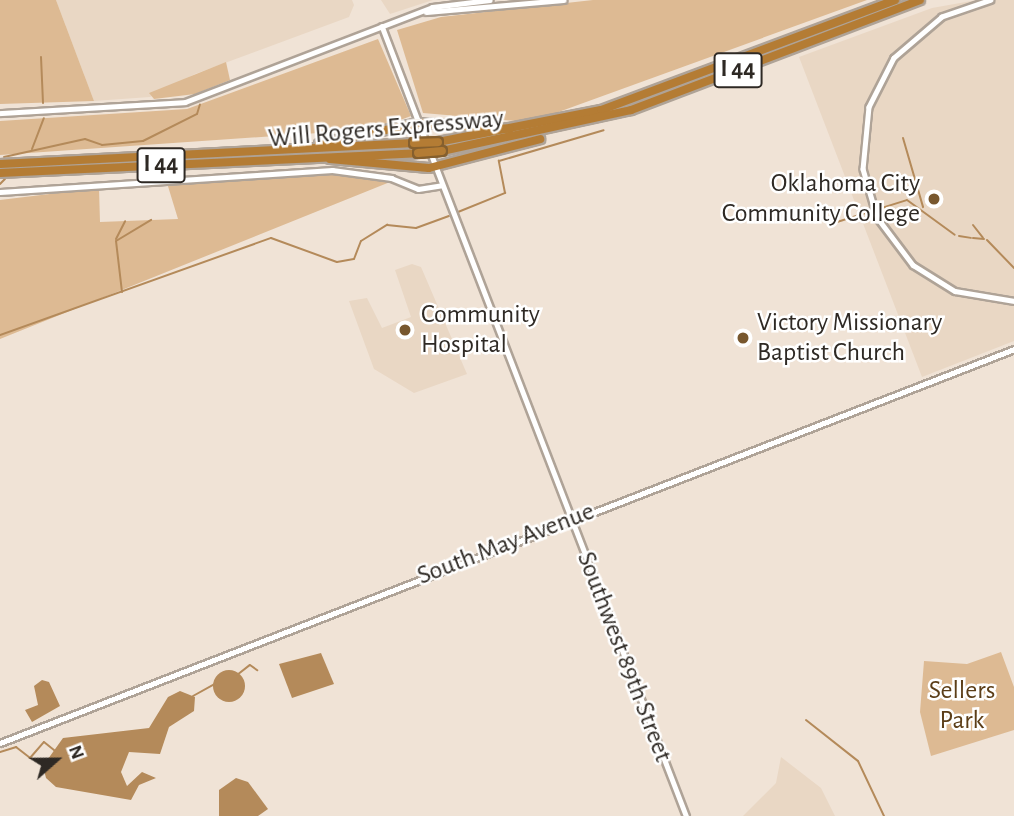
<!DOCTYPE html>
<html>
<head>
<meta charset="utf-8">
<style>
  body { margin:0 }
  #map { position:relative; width:1014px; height:816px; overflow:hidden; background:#f0e3d6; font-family:"Alegreya Sans",sans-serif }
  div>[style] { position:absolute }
  .built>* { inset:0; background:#e9d7c4 }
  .green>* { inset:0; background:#ddba93 }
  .water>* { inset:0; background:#b48a5a }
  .round { border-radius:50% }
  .stream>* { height:2px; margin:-1px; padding:0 1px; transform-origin:1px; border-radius:1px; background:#b48a5a }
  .roads { filter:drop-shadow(2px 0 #afa397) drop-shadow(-2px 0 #afa397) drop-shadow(0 2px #afa397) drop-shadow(0 -2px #afa397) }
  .tertiary>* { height:4.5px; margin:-2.25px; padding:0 2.25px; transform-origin:2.25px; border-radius:2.25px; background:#fff }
  .secondary>* { height:5px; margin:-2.5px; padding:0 2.5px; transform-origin:2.5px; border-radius:2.5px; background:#fff }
  .motorway>* { height:8px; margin:-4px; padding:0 4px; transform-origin:4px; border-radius:4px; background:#b47c34 }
  .bridges { filter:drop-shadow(2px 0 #855f2e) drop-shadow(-2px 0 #855f2e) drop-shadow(0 2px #855f2e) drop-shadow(0 -2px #855f2e) }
  .motorway-bridge>* { height:8px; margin:-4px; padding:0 4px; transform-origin:4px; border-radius:4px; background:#b47c34 }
  .dots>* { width:19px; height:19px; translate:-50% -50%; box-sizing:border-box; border:4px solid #fff; border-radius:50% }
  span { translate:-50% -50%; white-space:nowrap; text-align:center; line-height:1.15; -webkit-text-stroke:5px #fff; paint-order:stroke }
  .shield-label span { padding:2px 5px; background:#fff; border:2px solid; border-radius:5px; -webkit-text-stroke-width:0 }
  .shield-label { font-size:24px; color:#2e2924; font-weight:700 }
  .street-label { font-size:26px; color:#2e2924 }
  .poi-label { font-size:26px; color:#2e2924 }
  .right { translate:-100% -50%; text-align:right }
  .left { translate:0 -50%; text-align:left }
  .park-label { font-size:26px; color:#5c3e18 }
  .north { position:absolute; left:21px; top:725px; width:70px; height:70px; -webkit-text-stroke:5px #fff; paint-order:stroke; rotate:69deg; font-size:19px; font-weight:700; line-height:28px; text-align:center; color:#2e2924 }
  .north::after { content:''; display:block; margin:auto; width:24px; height:32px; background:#2e2924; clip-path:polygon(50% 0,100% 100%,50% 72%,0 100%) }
</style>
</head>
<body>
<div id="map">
  <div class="built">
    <i style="clip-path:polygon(56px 0,352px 0,354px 5px,349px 17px,195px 74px,150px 97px,94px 101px)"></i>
    <i style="clip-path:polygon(381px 0,433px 0,390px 14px)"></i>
    <i style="clip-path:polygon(977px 0,1014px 0,1014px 341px,922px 377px,799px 57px,932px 8px)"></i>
    <i style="clip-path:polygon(412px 264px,421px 267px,467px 374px,414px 393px,374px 369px,349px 301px,367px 298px,382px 328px,411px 317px,395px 270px)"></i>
    <i style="clip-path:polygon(781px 757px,821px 788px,835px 816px,743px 816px,776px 783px)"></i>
  </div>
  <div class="green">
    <i style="clip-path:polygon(0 0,56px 0,94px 101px,0 104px)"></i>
    <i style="clip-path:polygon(593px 0,867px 0,553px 114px,516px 121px,423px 113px,397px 30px,441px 17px)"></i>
    <i style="clip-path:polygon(378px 39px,411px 116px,376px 129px,0 155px,0 121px,187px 109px)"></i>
    <i style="clip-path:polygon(226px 62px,230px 80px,195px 94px,154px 99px,149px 93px)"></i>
    <i style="clip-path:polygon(332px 174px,390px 182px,0 339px,0 200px,99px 188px,100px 222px,178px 219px,167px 183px)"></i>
    <i style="clip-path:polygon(1001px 652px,1014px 687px,1014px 730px,931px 756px,920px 712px,924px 661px,967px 664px)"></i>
  </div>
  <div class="water">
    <i style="clip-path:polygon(321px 653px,334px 684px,292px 698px,279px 664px)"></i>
    <i class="round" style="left:213px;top:670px;width:32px;height:32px"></i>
    <i style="clip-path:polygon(42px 680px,49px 682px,60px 706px,32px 722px,25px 710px,38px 705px,34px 686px)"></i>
    <i style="clip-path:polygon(180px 691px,195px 697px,194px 711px,169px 727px,160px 754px,129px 752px,121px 772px,127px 786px,142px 772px,156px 778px,139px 785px,131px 800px,56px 787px,46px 778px,43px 766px,63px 738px,149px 728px,168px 697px)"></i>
    <i style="clip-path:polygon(236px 778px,248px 782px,268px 809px,258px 816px,219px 816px,219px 790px)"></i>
  </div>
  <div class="stream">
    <i style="left:41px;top:57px;width:46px;rotate:87.5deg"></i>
    <i style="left:903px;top:138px;width:72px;rotate:73.8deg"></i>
    <i style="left:32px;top:149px;width:33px;rotate:-69deg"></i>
    <i style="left:4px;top:157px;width:83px;rotate:-12.5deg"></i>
    <i style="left:85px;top:139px;width:18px;rotate:19deg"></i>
    <i style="left:102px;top:145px;width:41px;rotate:-5.6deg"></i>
    <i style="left:143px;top:141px;width:60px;rotate:-26.6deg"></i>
    <i style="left:197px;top:114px;width:10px;rotate:-73deg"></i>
    <i style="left:0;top:184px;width:7px;rotate:-45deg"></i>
    <i style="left:458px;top:212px;width:51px;rotate:-22deg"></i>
    <i style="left:505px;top:193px;width:33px;rotate:-101deg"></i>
    <i style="left:499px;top:161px;width:109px;rotate:-16.4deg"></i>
    <i style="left:837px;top:222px;width:73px;rotate:-17.4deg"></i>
    <i style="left:907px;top:200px;width:59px;rotate:36.1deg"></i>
    <i style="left:973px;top:225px;width:16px;rotate:52deg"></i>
    <i style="left:959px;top:236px;width:12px;rotate:9deg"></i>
    <i style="left:973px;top:238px;width:11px;rotate:5deg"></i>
    <i style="left:116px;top:239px;width:20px;rotate:-63deg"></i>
    <i style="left:987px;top:240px;width:39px;rotate:46deg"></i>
    <i style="left:122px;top:292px;width:51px;rotate:-96.7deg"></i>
    <i style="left:116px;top:241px;width:41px;rotate:-31deg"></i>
    <i style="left:0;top:335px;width:288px;rotate:-19.7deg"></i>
    <i style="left:271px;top:238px;width:70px;rotate:20deg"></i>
    <i style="left:337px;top:262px;width:17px;rotate:-10deg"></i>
    <i style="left:354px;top:259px;width:19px;rotate:-69deg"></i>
    <i style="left:361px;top:241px;width:31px;rotate:-32deg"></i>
    <i style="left:387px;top:225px;width:29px;rotate:6deg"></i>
    <i style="left:416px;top:228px;width:35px;rotate:-20deg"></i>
    <i style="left:237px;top:675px;width:16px;rotate:-38deg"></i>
    <i style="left:250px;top:665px;width:9px;rotate:36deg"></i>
    <i style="left:193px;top:696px;width:25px;rotate:-29deg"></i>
    <i style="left:806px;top:720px;width:66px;rotate:38.3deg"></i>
    <i style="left:858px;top:761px;width:61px;rotate:64.7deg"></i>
    <i style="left:0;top:752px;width:17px;rotate:-17deg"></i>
    <i style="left:16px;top:747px;width:18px;rotate:38deg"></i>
    <i style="left:30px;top:758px;width:21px;rotate:-49deg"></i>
    <i style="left:44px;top:742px;width:14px;rotate:39deg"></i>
  </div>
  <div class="roads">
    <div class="tertiary">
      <i style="left:991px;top:0;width:52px;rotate:160.9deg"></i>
      <i style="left:942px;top:17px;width:63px;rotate:139.5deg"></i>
      <i style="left:894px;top:58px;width:55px;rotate:117deg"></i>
      <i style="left:869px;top:107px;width:62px;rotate:95.5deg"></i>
      <i style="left:863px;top:169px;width:50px;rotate:73.7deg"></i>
      <i style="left:877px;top:217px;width:60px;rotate:53.1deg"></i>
      <i style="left:913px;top:265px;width:49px;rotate:31.8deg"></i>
      <i style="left:955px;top:291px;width:60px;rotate:9.6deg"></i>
      <i style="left:382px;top:26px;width:104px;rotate:69.1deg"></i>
    </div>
    <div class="secondary">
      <i style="left:426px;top:12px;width:138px;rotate:-5deg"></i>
      <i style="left:0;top:113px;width:185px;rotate:-3.4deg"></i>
      <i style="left:185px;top:102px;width:265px;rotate:-21deg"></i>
      <i style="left:432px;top:7px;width:58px;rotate:-6.9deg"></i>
      <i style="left:419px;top:123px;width:21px;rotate:71deg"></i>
      <i style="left:430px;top:152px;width:712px;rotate:68.92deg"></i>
      <i style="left:0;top:192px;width:333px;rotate:-3.8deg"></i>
      <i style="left:332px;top:170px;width:60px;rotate:7.7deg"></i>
      <i style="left:391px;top:178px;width:29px;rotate:22deg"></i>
      <i style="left:418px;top:189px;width:24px;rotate:-9deg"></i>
      <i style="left:0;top:743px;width:1088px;rotate:-21.23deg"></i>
    </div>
    <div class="motorway">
      <i style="left:438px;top:142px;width:166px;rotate:-11.1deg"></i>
      <i style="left:601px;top:110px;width:314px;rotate:-20.5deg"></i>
      <i style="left:319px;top:144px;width:102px;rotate:-11.9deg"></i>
      <i style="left:419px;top:123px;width:91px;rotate:3.8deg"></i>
      <i style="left:442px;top:151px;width:193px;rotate:-12.2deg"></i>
      <i style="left:631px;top:110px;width:309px;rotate:-20.8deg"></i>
      <i style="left:330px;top:159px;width:99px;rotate:5.2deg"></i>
      <i style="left:429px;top:168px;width:115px;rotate:-14.6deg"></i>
      <i style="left:0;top:164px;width:415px;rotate:-2.9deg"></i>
      <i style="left:0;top:173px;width:418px;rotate:-2.7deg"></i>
    </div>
  </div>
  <div class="bridges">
    <div class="motorway-bridge">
      <i style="left:414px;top:143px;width:24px;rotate:-2deg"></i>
      <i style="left:418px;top:153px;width:24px;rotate:-5deg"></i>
    </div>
  </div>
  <div class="dots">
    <i style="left:934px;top:199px;background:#78572e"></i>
    <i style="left:405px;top:330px;background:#78572e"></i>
    <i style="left:743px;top:338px;background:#78572e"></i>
  </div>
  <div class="shield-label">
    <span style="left:738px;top:70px">I 44</span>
    <span style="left:161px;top:165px">I 44</span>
  </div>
  <div class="street-label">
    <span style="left:386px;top:129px;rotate:-5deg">Will Rogers Expressway</span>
    <span style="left:506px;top:544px;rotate:-21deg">South May Avenue</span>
    <span style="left:624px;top:657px;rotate:69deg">Southwest 89th Street</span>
  </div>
  <div class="poi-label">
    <span class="right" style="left:920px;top:199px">Oklahoma City<br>Community College</span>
    <span class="left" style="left:421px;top:330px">Community<br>Hospital</span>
    <span class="left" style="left:757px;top:338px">Victory Missionary<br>Baptist Church</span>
  </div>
  <div class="park-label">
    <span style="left:962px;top:706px">Sellers<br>Park</span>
  </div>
  <div class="north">N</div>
</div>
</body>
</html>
